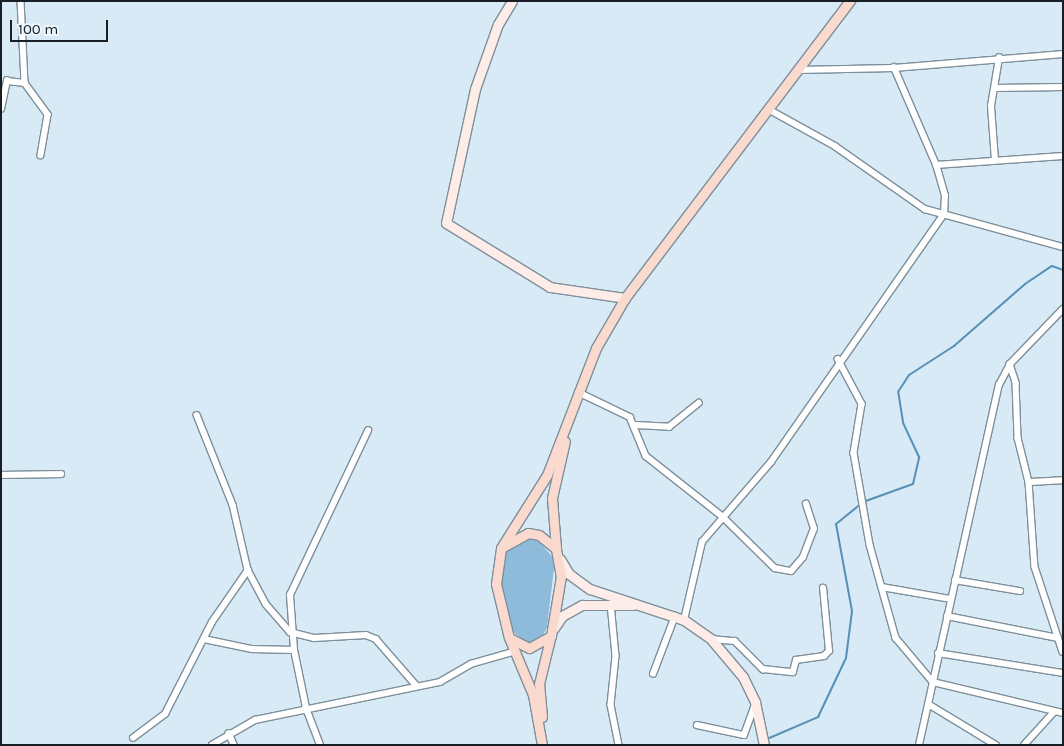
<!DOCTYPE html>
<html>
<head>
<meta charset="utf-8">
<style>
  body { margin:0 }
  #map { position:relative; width:1064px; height:746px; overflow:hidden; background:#d8eaf6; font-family:Karla,sans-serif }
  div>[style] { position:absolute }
  .green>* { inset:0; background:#8fbbda }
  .stream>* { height:2px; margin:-1px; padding:0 1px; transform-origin:1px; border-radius:1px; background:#5690b7 }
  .roads { filter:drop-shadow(1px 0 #7e8f9a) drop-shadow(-1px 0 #7e8f9a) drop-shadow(0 1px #7e8f9a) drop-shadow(0 -1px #7e8f9a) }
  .street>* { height:5.5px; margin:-2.75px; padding:0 2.75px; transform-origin:2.75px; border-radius:2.75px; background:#fff }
  .secondary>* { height:9px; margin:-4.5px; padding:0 4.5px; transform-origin:4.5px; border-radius:4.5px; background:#fdece7 }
  .primary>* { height:9px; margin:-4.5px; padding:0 4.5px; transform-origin:4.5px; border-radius:4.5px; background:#fadace }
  span { translate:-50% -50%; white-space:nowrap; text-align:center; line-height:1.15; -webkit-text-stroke:4px #ebf6fd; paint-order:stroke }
  .frame { position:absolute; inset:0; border:2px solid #181e23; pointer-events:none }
  .scale { position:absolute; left:10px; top:20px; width:98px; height:22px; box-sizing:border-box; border:2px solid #181e23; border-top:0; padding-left:6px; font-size:15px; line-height:18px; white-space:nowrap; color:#181e23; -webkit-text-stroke:4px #ebf6fd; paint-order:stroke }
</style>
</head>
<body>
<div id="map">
  <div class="green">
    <i style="clip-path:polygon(520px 539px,538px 540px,555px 560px,547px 627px,542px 638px,527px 644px,509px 628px,501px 593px,500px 566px,506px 549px)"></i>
  </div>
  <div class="stream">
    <i style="left:767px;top:739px;width:56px;rotate:-23.3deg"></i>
    <i style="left:818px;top:717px;width:65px;rotate:-64.6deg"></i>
    <i style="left:846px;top:658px;width:47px;rotate:-82.7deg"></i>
    <i style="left:852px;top:611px;width:88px;rotate:-100.4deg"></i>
    <i style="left:836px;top:524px;width:35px;rotate:-39deg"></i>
    <i style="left:863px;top:502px;width:53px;rotate:-19.8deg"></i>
    <i style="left:913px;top:484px;width:28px;rotate:-77deg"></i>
    <i style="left:919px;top:457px;width:38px;rotate:-115deg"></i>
    <i style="left:903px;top:422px;width:30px;rotate:-99deg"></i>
    <i style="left:898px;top:392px;width:20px;rotate:-57deg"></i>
    <i style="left:909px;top:375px;width:54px;rotate:-32.8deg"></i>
    <i style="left:954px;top:346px;width:94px;rotate:-41.1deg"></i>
    <i style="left:1025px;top:284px;width:32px;rotate:-34deg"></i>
    <i style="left:1052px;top:266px;width:12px;rotate:20deg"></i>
  </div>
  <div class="roads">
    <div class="street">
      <i style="left:21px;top:1px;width:82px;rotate:87.2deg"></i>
      <i style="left:25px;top:83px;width:39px;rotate:54deg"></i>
      <i style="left:48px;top:115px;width:41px;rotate:99.9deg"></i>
      <i style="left:798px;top:70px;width:96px;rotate:-1.2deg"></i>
      <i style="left:894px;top:68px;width:170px;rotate:-4.7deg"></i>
      <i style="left:996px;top:88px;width:67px;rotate:-0.9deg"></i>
      <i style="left:1px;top:109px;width:29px;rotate:-78deg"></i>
      <i style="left:7px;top:81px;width:18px;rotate:6deg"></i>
      <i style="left:768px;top:109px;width:77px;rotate:28.9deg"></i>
      <i style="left:835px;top:146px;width:110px;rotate:35deg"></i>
      <i style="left:925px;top:209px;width:143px;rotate:15.4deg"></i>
      <i style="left:995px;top:161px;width:55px;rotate:-94.2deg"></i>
      <i style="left:991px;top:106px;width:49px;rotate:-80.5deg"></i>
      <i style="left:936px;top:165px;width:127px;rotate:-4.1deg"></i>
      <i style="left:838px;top:359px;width:51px;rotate:61.9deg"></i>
      <i style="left:862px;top:404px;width:50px;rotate:99.3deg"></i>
      <i style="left:854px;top:453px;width:93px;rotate:80.1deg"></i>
      <i style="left:870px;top:545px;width:97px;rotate:74.4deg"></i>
      <i style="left:896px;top:638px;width:57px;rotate:49.9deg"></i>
      <i style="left:933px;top:682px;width:134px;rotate:13.4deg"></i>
      <i style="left:1010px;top:364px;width:20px;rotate:72deg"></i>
      <i style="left:1016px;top:383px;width:55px;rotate:87.9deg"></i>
      <i style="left:1018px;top:438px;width:45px;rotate:76deg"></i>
      <i style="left:1029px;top:482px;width:85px;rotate:86deg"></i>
      <i style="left:1035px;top:567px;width:89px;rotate:71.8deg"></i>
      <i style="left:578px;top:392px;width:58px;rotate:25.7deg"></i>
      <i style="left:630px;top:417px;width:42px;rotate:67.7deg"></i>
      <i style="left:646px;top:456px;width:97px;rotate:38.3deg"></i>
      <i style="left:722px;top:516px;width:74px;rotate:44.5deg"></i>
      <i style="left:775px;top:568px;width:16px;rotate:11deg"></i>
      <i style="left:791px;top:571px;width:18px;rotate:-49deg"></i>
      <i style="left:803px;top:557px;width:30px;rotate:-69deg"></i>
      <i style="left:814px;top:529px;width:26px;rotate:-108deg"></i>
      <i style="left:197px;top:415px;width:97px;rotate:68.2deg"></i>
      <i style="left:233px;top:505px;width:67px;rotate:77deg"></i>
      <i style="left:248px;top:570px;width:38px;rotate:62deg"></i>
      <i style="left:266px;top:604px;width:37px;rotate:49deg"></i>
      <i style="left:290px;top:632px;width:25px;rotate:14deg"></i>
      <i style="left:314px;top:638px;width:52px;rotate:-3.3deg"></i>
      <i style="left:366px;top:635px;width:11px;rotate:22deg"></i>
      <i style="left:376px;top:639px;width:61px;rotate:49deg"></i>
      <i style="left:636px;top:425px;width:33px;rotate:3deg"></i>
      <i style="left:669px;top:427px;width:38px;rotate:-39deg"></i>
      <i style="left:1px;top:475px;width:60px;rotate:-1deg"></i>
      <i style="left:1029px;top:482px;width:34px;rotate:-3deg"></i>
      <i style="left:955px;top:580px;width:66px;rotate:9.6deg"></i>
      <i style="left:882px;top:587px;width:70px;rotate:9.9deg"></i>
      <i style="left:611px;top:604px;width:52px;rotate:84.5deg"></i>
      <i style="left:616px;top:656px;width:49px;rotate:95.8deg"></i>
      <i style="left:611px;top:705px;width:41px;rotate:78.7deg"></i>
      <i style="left:947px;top:616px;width:113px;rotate:11.2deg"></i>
      <i style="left:684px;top:620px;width:80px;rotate:-77deg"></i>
      <i style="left:702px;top:542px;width:106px;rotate:-49.2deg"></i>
      <i style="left:771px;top:462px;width:302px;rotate:-55.1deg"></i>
      <i style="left:944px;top:214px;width:18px;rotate:-87deg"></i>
      <i style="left:945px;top:196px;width:32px;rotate:-106deg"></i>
      <i style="left:936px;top:165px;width:106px;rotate:-113.4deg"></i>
      <i style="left:204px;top:639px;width:49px;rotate:11.8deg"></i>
      <i style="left:252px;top:649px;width:42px;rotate:1.4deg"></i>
      <i style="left:711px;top:639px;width:24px;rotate:5deg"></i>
      <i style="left:735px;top:641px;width:40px;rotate:45deg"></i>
      <i style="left:763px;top:669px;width:30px;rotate:6deg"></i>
      <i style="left:793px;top:672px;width:12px;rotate:-76deg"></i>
      <i style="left:796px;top:660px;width:28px;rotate:-8deg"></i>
      <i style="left:824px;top:656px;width:7px;rotate:-45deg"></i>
      <i style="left:829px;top:651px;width:63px;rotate:-95.4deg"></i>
      <i style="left:938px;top:653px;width:127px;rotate:9.1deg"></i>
      <i style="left:653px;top:674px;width:62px;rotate:-69.2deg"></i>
      <i style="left:930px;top:705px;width:77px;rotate:31.2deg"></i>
      <i style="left:697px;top:725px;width:48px;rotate:12deg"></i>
      <i style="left:744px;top:735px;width:30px;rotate:-70deg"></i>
      <i style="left:229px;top:733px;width:13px;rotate:67deg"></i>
      <i style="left:133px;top:738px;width:40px;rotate:-37deg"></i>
      <i style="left:165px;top:714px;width:103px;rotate:-62.9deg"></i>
      <i style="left:212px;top:622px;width:63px;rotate:-55.3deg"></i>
      <i style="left:212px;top:745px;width:50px;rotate:-30.2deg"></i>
      <i style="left:255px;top:720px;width:189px;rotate:-11.6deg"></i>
      <i style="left:440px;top:682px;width:36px;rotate:-30deg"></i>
      <i style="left:471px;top:664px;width:47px;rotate:-16.1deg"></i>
      <i style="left:320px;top:745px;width:40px;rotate:-111deg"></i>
      <i style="left:306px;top:708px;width:59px;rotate:-101.7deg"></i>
      <i style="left:294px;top:650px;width:55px;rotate:-94.2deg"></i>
      <i style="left:290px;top:595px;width:182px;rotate:-64.6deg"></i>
      <i style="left:919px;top:745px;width:369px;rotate:-77.5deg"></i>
      <i style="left:999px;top:385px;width:24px;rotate:-62deg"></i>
      <i style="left:1010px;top:364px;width:76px;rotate:-46.1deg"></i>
      <i style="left:1024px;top:745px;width:45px;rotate:-47.7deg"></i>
    </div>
    <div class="secondary">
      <i style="left:512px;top:1px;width:27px;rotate:121deg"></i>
      <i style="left:498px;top:24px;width:69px;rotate:109.5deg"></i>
      <i style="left:475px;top:89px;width:137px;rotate:102.2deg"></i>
      <i style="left:446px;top:223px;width:122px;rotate:31.6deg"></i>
      <i style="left:550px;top:287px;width:76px;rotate:8.3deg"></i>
      <i style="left:560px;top:559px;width:17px;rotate:59deg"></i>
      <i style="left:569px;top:574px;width:26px;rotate:36deg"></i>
      <i style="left:590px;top:589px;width:99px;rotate:18.3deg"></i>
      <i style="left:684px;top:620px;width:33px;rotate:35deg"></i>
      <i style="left:711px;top:639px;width:50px;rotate:49.9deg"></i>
      <i style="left:743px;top:677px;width:28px;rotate:64deg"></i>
      <i style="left:755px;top:702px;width:44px;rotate:78.2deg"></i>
      <i style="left:554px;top:628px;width:14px;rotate:-56deg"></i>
      <i style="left:562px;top:616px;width:23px;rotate:-29deg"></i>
      <i style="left:582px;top:605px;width:51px"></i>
    </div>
    <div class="primary">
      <i style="left:528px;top:533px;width:11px;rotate:10deg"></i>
      <i style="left:539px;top:535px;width:22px;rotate:39deg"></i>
      <i style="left:556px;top:549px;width:27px;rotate:80deg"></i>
      <i style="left:561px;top:576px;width:61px;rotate:99.5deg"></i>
      <i style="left:551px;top:636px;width:25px;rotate:151deg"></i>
      <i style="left:529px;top:648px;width:22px;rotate:-153deg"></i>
      <i style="left:509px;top:638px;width:56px;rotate:-103.5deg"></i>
      <i style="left:496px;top:584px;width:36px;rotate:-82deg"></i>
      <i style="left:501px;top:548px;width:31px;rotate:-29deg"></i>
      <i style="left:501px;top:548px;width:86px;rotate:-57.8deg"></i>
      <i style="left:547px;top:475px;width:136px;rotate:-68.9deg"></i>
      <i style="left:596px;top:348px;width:58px;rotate:-59.9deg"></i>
      <i style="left:625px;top:298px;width:373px;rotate:-52.9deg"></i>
      <i style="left:556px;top:548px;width:50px;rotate:-94.6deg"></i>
      <i style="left:552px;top:498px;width:58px;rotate:-77.2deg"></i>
      <i style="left:510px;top:640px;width:60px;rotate:67.3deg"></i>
      <i style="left:533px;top:695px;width:51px;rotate:79.8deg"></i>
      <i style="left:542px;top:717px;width:33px;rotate:-95deg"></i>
      <i style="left:539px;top:684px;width:46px;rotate:-76.3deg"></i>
    </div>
  </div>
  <div class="frame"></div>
  <div class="scale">100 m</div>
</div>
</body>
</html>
